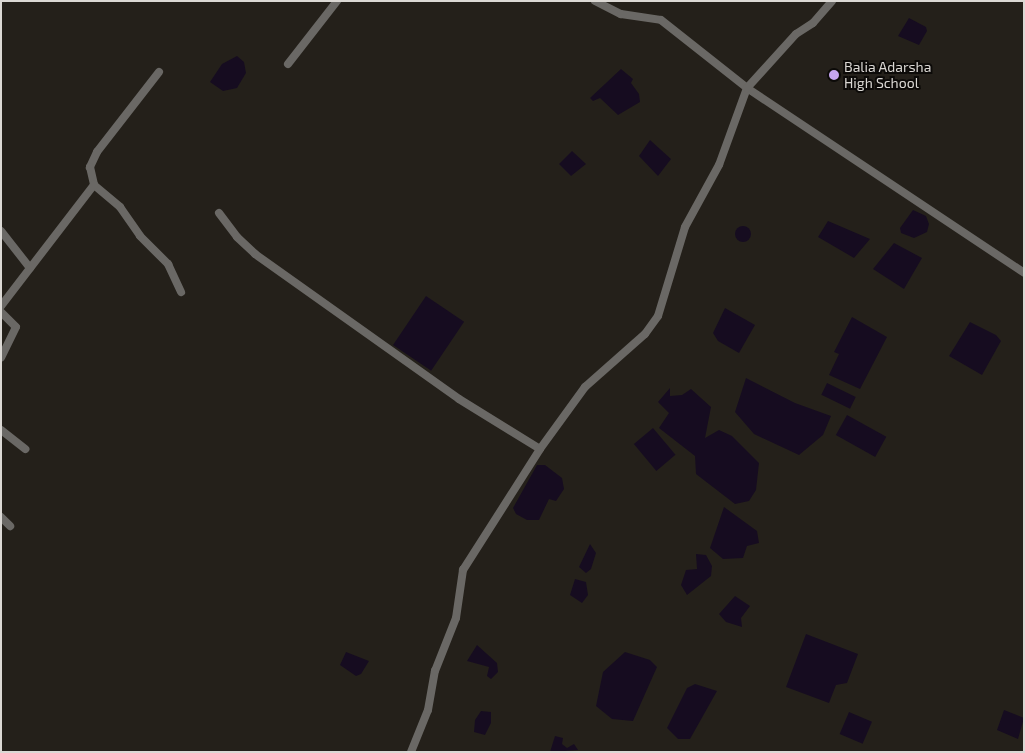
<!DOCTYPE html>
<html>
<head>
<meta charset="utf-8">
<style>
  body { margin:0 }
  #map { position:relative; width:1025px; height:753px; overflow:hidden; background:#24201a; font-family:"Exo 2",sans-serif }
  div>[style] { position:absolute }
  .water>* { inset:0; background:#160c20; transform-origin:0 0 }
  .round { border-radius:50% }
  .minor>* { height:8px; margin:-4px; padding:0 4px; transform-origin:4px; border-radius:4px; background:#6a6865 }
  .dots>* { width:14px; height:14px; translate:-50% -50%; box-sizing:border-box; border:2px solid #0c0a08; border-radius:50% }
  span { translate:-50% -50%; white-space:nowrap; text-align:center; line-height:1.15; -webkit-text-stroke:4px #0c0a08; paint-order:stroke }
  .poi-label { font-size:14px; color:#dbd8d4 }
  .left { translate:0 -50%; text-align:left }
  .frame { position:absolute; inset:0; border:2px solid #dbd8d4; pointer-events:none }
</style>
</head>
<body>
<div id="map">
  <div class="water">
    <i style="clip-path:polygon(909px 18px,926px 27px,927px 31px,919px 45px,898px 36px)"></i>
    <i style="clip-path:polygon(237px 56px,244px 62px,246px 73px,237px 88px,223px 91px,210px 82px,222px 64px)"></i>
    <i style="clip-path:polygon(621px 69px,633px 79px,631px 83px,639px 94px,640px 102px,618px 115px,600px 98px,593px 101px,590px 98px)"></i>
    <i style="clip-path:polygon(650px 140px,671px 159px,658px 176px,639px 156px)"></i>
    <i style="clip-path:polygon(572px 151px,586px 164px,571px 176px,559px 164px)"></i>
    <i style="clip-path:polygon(913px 210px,926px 216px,929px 224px,927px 232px,914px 238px,901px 233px,900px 228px)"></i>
    <i style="clip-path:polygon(828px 221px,870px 239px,854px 258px,818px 237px)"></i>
    <i class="round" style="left:735px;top:226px;width:16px;height:16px"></i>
    <i style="clip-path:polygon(894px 243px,922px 258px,904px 289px,873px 269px)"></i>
    <i style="left:426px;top:296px;width:46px;height:59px;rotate:34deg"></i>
    <i style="clip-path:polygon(725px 308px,755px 325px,739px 353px,718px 341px,713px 333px)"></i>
    <i style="clip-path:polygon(852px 317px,887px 337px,860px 389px,829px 375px,839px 354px,834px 352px)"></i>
    <i style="clip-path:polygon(970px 322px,996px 335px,1001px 341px,982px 375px,949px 356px)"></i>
    <i style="clip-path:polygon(746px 378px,795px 403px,831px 416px,823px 435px,799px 455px,754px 434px,735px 412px)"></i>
    <i style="left:827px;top:383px;width:32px;height:13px;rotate:26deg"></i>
    <i style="clip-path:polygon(670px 388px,670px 396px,682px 395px,691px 389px,711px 407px,705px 438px,719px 430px,732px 436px,759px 463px,756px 490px,749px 501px,735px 504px,696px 474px,695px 456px,659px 428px,669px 413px,658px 402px)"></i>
    <i style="left:847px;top:415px;width:45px;height:23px;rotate:29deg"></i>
    <i style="left:653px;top:428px;width:35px;height:25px;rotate:50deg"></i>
    <i style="clip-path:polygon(537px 465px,545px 465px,562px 478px,564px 489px,556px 501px,549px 499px,539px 520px,527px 520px,516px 514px,513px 508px)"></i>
    <i style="clip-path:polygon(724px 507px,757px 531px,759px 543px,747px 546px,743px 558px,723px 559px,710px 548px)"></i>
    <i style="clip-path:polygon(590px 544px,596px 553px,591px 569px,586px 573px,579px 567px)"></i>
    <i style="clip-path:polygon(696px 554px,706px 555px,712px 566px,711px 576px,687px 595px,681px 585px,686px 570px,697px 569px)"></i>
    <i style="clip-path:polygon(575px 579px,586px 582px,588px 595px,582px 603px,570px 595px)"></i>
    <i style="clip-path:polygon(735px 596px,750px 606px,741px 618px,742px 627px,726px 622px,719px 614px)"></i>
    <i style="clip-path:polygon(806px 634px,858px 654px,847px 683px,836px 685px,829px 703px,786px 687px)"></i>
    <i style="clip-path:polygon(477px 645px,497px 663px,498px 672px,491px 679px,487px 676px,489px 667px,467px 661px)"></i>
    <i style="clip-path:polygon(346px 652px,369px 661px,361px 674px,356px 676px,340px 665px)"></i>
    <i style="clip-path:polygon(625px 652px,650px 660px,657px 667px,633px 721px,612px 719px,596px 706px,603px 672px)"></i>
    <i style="clip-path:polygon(695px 684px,717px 691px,690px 739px,678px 739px,667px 728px,687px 688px)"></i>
    <i style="clip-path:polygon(1004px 710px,1024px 718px,1018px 739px,997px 730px)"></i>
    <i style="clip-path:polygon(481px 711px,491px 712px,491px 723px,485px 735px,474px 732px,475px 720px)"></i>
    <i style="left:849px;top:712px;width:25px;height:24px;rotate:23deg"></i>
    <i style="clip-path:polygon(555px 736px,563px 738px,562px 744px,567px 748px,574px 744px,578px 750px,550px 752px)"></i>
  </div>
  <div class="minor">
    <i style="left:595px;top:1px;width:29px;rotate:27deg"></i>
    <i style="left:621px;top:14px;width:40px;rotate:8.5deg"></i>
    <i style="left:661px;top:20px;width:110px;rotate:38.3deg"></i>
    <i style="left:747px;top:88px;width:333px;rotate:33.7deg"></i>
    <i style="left:288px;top:64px;width:80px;rotate:-52.1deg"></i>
    <i style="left:159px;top:72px;width:101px;rotate:127.8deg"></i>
    <i style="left:97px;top:152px;width:17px;rotate:115deg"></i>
    <i style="left:90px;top:167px;width:18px;rotate:77deg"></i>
    <i style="left:94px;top:185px;width:34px;rotate:40deg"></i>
    <i style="left:120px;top:207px;width:35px;rotate:55deg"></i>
    <i style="left:140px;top:236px;width:40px;rotate:45deg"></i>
    <i style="left:168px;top:264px;width:31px;rotate:65deg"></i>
    <i style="left:219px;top:213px;width:30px;rotate:53deg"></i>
    <i style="left:237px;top:237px;width:25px;rotate:43deg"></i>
    <i style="left:255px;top:254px;width:250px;rotate:35.4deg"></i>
    <i style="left:459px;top:399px;width:95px;rotate:31.7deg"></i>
    <i style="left:1px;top:231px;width:47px;rotate:51.9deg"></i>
    <i style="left:1px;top:306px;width:153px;rotate:-52.5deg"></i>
    <i style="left:1px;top:312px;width:21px;rotate:45deg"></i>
    <i style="left:16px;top:327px;width:34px;rotate:116deg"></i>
    <i style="left:1px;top:430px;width:31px;rotate:38deg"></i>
    <i style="left:1px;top:517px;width:13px;rotate:45deg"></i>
    <i style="left:411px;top:752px;width:45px;rotate:-68deg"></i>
    <i style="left:428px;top:710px;width:40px;rotate:-80deg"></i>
    <i style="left:435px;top:671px;width:57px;rotate:-68.4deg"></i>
    <i style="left:456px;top:618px;width:49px;rotate:-81.7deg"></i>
    <i style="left:463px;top:570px;width:143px;rotate:-57.5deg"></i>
    <i style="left:540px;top:449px;width:77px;rotate:-54deg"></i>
    <i style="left:585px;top:387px;width:80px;rotate:-41.5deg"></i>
    <i style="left:645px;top:334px;width:22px;rotate:-54deg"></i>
    <i style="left:658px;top:316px;width:93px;rotate:-73.1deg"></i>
    <i style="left:685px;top:227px;width:71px;rotate:-61.3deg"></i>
    <i style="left:719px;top:165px;width:82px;rotate:-70deg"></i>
    <i style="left:747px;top:88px;width:73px;rotate:-47.8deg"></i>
    <i style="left:796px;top:34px;width:20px;rotate:-33deg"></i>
    <i style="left:813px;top:23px;width:29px;rotate:-49deg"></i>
  </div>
  <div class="dots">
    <i style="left:834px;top:75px;background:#c6a6f0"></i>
  </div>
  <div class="poi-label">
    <span class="left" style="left:844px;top:75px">Balia Adarsha<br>High School</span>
  </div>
  <div class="frame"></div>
</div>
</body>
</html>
